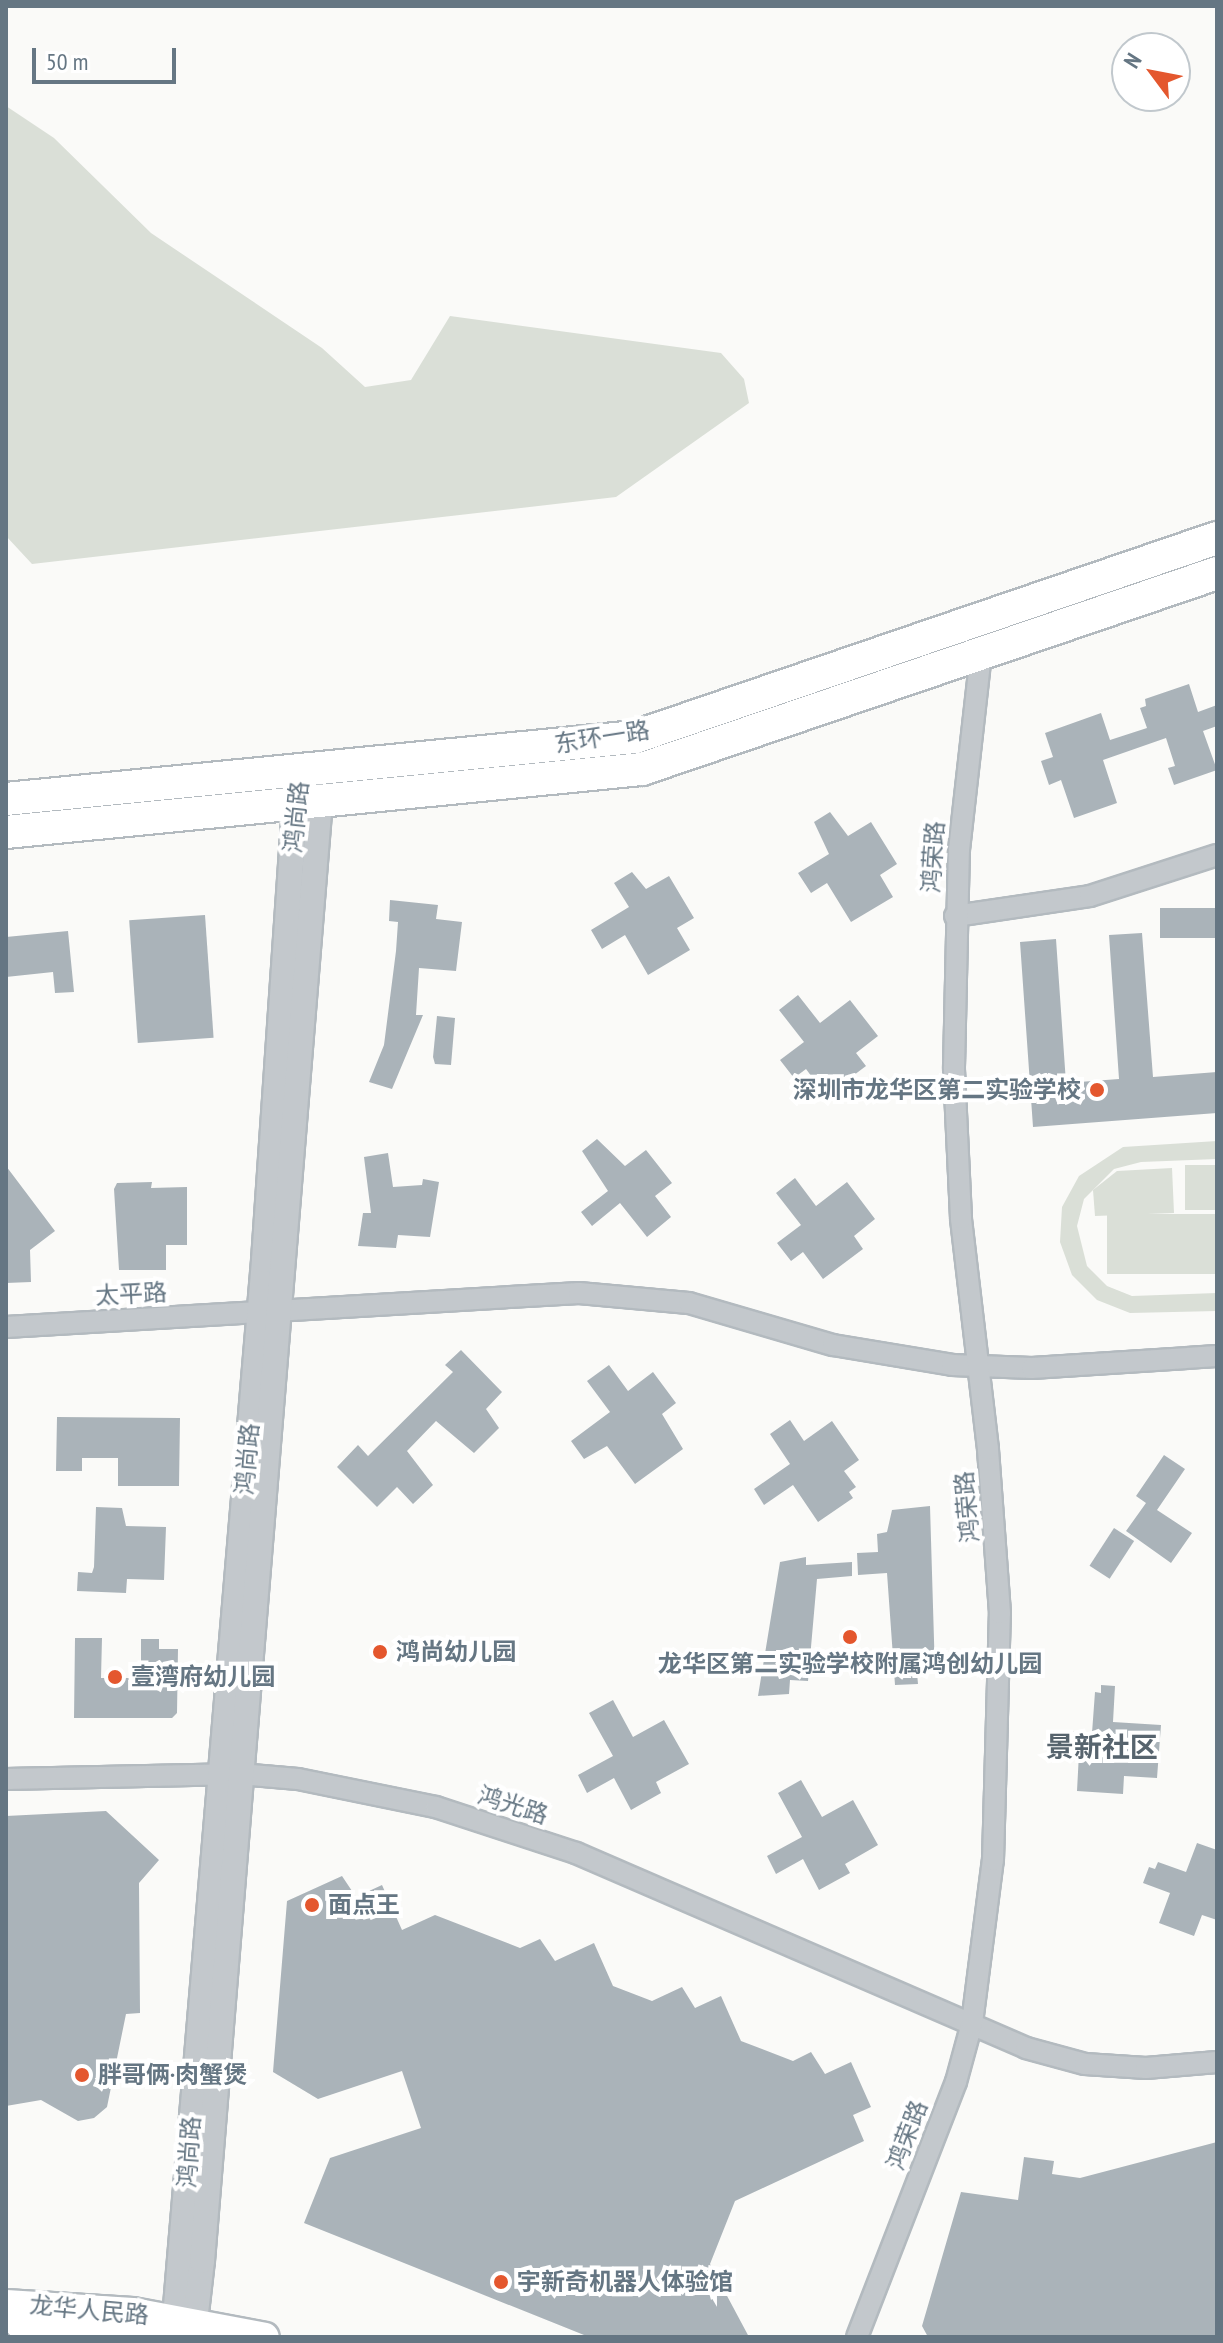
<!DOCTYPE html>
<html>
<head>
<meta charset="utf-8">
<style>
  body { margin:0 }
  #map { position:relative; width:1223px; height:2343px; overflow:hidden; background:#fafaf8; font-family:"PT Sans Narrow","Noto Sans SC",sans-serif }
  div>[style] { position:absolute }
  .green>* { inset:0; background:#dadfd7; transform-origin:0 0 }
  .building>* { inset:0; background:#aab3b9; transform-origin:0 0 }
  .roads { filter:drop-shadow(2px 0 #b3babf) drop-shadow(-2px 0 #b3babf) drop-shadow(0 2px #b3babf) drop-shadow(0 -2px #b3babf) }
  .minor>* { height:20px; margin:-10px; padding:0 10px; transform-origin:10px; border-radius:10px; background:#c3c8cc }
  .tertiary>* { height:24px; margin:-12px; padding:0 12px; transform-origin:12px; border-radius:12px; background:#c3c8cc }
  .secondary>* { height:28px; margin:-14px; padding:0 14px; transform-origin:14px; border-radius:14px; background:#fff }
  .primary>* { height:32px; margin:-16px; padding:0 16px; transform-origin:16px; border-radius:16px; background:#fff }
  .dots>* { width:22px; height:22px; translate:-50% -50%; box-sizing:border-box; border:4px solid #fff; border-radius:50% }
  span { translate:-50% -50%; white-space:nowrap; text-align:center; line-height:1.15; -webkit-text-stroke:8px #fff; paint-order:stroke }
  .street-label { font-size:24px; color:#657683 }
  .poi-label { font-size:24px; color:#657683; font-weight:700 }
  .right { translate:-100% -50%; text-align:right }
  .left { translate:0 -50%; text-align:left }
  .quarter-label { font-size:28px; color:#57646e; font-weight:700 }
  .frame { position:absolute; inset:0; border:8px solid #657683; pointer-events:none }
  .north { position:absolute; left:1111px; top:32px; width:80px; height:80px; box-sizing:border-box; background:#fff; border:2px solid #c1c8cd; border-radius:50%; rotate:302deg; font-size:22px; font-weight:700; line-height:32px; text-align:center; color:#657683 }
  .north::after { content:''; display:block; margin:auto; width:28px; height:36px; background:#e4572e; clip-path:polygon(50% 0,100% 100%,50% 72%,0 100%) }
  .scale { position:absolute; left:32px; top:48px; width:144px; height:36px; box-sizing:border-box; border:4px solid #657683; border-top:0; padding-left:10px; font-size:24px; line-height:28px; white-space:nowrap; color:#657683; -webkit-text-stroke:6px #fff; paint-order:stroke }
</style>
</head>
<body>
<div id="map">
  <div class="green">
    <i style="clip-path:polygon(6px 106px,54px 138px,151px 233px,322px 348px,365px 387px,411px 380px,450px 316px,721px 353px,744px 379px,749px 403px,616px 497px,32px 564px,6px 536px)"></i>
    <i style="clip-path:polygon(1217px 1141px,1217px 1159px,1141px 1162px,1114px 1169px,1084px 1199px,1077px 1226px,1087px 1266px,1107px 1286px,1132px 1296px,1217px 1293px,1217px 1311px,1130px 1313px,1097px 1300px,1072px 1275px,1060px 1242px,1062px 1207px,1079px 1176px,1123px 1147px)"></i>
    <i style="left:1217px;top:1165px;width:45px;height:32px;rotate:90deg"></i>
    <i style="clip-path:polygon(1172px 1168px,1174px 1213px,1095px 1216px,1093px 1190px,1117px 1171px)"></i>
    <i style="left:1217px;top:1214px;width:60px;height:110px;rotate:90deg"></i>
  </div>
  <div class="building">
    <i style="clip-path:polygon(1189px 684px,1198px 712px,1217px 705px,1217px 726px,1203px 731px,1217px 770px,1174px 785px,1168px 768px,1175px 766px,1166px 738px,1103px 760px,1117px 803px,1074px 818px,1061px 780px,1049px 785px,1041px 761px,1053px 757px,1045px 733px,1101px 713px,1110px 740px,1147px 728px,1140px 708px,1146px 706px,1145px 699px)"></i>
    <i style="clip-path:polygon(830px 812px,848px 836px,871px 822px,897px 864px,880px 875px,893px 897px,851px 922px,827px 883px,811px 893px,798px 873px,829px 854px,814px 822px)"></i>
    <i style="clip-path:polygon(632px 872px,646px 889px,669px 876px,694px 918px,677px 928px,690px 950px,648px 975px,625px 935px,602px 949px,591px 930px,629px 907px,614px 883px)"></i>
    <i style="clip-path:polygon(390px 900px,438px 905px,436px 919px,462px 922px,456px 971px,419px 968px,416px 1015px,423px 1015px,392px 1089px,369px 1082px,384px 1045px,396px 951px,398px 922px,389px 921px)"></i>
    <i style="left:1217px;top:908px;width:30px;height:57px;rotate:90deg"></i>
    <i style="left:205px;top:915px;width:123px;height:76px;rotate:86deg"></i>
    <i style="clip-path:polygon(68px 931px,74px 992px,55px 993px,53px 972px,6px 977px,6px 937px)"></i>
    <i style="clip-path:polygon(1142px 933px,1153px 1077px,1217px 1072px,1217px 1113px,1033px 1127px,1020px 942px,1056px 939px,1066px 1083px,1119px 1079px,1109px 935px)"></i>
    <i style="clip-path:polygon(798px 995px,820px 1023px,850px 1000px,878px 1036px,856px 1053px,866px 1066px,826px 1096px,806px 1069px,794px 1078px,780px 1060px,804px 1042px,779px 1010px)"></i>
    <i style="clip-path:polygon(437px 1016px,455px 1018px,451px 1065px,435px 1064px,433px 1057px)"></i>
    <i style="clip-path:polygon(597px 1139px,625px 1166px,646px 1150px,672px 1183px,655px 1196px,671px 1217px,647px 1237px,620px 1203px,592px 1226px,581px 1212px,608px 1191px,582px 1151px)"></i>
    <i style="clip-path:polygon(388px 1153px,393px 1187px,422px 1185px,423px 1179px,439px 1182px,430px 1237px,398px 1235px,396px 1248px,358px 1246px,363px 1213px,371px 1213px,364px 1157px)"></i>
    <i style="clip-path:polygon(6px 1166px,55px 1231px,30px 1250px,31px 1282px,6px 1283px)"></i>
    <i style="clip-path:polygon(795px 1178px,816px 1206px,847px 1182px,875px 1219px,854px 1236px,863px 1249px,823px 1279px,803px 1252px,791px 1261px,777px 1243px,801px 1225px,776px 1193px)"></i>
    <i style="clip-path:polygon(152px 1182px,151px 1188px,187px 1187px,187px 1245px,166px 1245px,166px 1270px,119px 1270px,114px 1189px,117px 1183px)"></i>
    <i style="clip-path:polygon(461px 1350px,502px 1392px,486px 1409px,499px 1428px,474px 1453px,436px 1421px,407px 1451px,433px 1485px,413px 1504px,397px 1487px,377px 1507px,337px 1467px,358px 1445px,368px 1456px,453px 1372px,445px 1365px)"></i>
    <i style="clip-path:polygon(609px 1365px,628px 1391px,653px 1372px,676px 1403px,662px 1414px,683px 1449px,635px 1484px,607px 1446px,584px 1459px,571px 1441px,610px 1412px,587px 1381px)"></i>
    <i style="clip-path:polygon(57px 1417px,180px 1418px,179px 1486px,118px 1486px,118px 1458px,82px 1458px,82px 1471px,56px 1471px)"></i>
    <i style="clip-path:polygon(790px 1420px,804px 1441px,832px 1421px,859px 1460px,844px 1471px,856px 1487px,849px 1492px,853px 1498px,818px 1522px,793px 1485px,764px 1505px,754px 1489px,790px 1464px,770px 1434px)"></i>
    <i style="clip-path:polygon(1164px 1455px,1185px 1469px,1157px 1510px,1192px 1533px,1171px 1563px,1126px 1531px,1146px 1503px,1136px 1496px)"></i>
    <i style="clip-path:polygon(930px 1506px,935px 1673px,917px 1673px,918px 1684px,895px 1685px,887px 1573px,858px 1575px,857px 1553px,878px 1552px,877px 1534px,887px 1532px,892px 1510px)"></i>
    <i style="clip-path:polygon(96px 1507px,122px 1508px,126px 1526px,166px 1527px,164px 1580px,127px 1579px,126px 1593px,77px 1591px,78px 1572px,92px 1573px,94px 1567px)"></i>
    <i style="left:1114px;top:1528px;width:24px;height:45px;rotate:33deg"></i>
    <i style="clip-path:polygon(806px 1557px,806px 1565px,852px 1562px,852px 1576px,817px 1579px,808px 1681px,790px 1680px,789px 1694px,758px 1696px,780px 1562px)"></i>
    <i style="clip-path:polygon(75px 1638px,102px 1638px,101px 1678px,141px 1678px,141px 1639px,159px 1639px,159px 1649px,178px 1649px,177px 1713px,172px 1718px,74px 1718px)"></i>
    <i style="clip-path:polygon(1101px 1685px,1115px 1686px,1113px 1722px,1161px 1725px,1157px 1778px,1124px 1776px,1123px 1794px,1077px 1791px,1079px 1753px,1056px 1752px,1062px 1731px,1092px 1733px,1095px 1692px,1101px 1693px)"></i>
    <i style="clip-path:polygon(613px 1700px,633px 1737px,664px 1720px,689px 1764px,656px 1782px,661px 1793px,631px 1810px,614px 1778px,587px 1793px,578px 1775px,613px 1756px,589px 1713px)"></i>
    <i style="clip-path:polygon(801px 1780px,822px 1817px,853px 1800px,878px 1845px,845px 1864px,850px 1873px,819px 1890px,803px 1859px,776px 1874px,767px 1856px,802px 1837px,778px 1793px)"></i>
    <i style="clip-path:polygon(106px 1811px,159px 1860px,139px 1883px,140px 2013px,126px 2014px,107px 2107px,94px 2118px,78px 2121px,41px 2100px,6px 2106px,6px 1816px)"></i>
    <i style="clip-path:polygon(1197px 1843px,1217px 1850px,1217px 1920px,1202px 1915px,1194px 1936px,1159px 1923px,1170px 1893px,1143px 1883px,1149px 1867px,1155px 1869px,1158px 1862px,1186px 1872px)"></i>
    <i style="clip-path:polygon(342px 1876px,356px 1897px,382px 1885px,402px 1930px,435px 1915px,520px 1948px,540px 1939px,555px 1961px,594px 1943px,613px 1986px,652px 2001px,682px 1987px,695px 2008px,721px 1996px,741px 2041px,793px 2061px,811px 2052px,825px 2074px,851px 2062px,871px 2107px,853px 2115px,864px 2141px,735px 2201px,710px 2264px,749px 2337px,589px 2337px,304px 2223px,330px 2158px,421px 2128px,402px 2071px,318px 2099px,273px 2072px,287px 1901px)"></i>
    <i style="clip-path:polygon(1217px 2142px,1217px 2337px,928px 2337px,922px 2326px,961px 2192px,1018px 2200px,1024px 2157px,1054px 2161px,1052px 2174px,1080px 2178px)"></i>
  </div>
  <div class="roads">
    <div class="minor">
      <i style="left:955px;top:916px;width:136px;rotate:-8.4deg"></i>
      <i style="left:1090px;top:896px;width:133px;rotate:-17.9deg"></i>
      <i style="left:6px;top:1327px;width:574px;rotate:-3.4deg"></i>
      <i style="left:579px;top:1293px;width:110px;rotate:5.2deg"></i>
      <i style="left:689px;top:1303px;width:150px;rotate:16.3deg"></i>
      <i style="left:833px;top:1345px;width:121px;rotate:9.5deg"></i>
      <i style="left:952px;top:1365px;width:80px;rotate:2.1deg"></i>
      <i style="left:1032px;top:1368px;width:185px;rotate:-3.7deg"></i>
      <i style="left:6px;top:1779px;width:234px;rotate:-1.2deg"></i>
      <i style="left:240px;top:1774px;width:58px;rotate:4.9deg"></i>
      <i style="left:298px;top:1779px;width:141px;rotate:11.5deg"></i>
      <i style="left:436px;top:1807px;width:147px;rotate:18.2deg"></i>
      <i style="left:576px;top:1853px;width:490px;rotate:23.4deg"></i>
      <i style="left:1026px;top:2048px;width:61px;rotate:15.2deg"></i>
      <i style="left:1085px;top:2064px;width:61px;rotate:3.8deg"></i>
      <i style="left:1146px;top:2068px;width:71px;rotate:-4.8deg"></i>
      <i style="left:857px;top:2337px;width:274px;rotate:-68.8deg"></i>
      <i style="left:956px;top:2082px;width:61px;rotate:-74.8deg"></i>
      <i style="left:972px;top:2023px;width:164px;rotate:-82.7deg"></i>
      <i style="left:993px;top:1860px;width:247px;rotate:-88.4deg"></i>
      <i style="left:1000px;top:1613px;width:164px;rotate:-94.2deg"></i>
      <i style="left:988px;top:1449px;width:233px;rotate:-96.7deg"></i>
      <i style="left:961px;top:1218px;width:151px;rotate:-92.7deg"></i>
      <i style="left:954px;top:1067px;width:217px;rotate:-88.7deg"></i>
      <i style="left:959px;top:850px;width:198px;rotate:-83.6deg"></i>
    </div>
    <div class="tertiary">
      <i style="left:181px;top:2337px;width:20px;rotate:-108deg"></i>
      <i style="left:175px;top:2318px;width:1062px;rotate:-85.19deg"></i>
      <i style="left:264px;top:1260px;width:473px;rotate:-86.1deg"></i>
      <i style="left:183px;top:2337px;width:19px;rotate:-51deg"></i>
      <i style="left:195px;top:2322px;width:61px;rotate:-83.5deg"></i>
      <i style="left:202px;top:2261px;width:1465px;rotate:-85.38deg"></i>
      <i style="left:320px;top:801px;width:38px;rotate:-125deg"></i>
    </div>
    <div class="secondary">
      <i style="left:6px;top:2304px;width:127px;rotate:3.6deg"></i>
      <i style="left:133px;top:2312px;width:134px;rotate:10.7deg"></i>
      <i style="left:19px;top:2324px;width:150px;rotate:5deg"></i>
    </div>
    <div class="primary">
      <i style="left:6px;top:799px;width:632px;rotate:-5.63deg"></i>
      <i style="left:635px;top:737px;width:615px;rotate:-18.88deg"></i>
      <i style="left:6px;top:832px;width:639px;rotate:-5.66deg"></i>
      <i style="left:642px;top:769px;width:607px;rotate:-18.82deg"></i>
    </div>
  </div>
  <div class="dots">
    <i style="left:1097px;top:1090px;background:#e4572e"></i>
    <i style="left:850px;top:1637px;background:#e4572e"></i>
    <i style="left:380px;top:1652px;background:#e4572e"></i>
    <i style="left:115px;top:1677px;background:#e4572e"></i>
    <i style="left:312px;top:1905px;background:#e4572e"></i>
    <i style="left:82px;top:2075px;background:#e4572e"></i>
    <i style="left:501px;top:2282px;background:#e4572e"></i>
  </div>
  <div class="street-label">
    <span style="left:602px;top:737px;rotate:-9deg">东环一路</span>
    <span style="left:296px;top:817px;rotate:-84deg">鸿尚路</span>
    <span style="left:933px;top:857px;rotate:-86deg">鸿荣路</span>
    <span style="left:131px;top:1294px;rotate:-3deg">太平路</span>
    <span style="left:247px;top:1459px;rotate:-85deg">鸿尚路</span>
    <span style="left:967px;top:1507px;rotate:-95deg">鸿荣路</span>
    <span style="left:513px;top:1805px;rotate:18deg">鸿光路</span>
    <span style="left:907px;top:2135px;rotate:-69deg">鸿荣路</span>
    <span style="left:189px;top:2152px;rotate:-86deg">鸿尚路</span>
    <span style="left:89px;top:2310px;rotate:5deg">龙华人民路</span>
  </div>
  <div class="poi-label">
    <span class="right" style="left:1081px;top:1090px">深圳市龙华区第二实验学校</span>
    <span class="left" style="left:396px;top:1652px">鸿尚幼儿园</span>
    <span style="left:850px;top:1664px">龙华区第二实验学校附属鸿创幼儿园</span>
    <span class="left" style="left:131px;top:1677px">壹湾府幼儿园</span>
    <span class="left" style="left:328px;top:1905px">面点王</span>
    <span class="left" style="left:98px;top:2075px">胖哥俩·肉蟹煲</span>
    <span class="left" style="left:517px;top:2282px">宇新奇机器人体验馆</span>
  </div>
  <div class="quarter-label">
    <span style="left:1102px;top:1747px">景新社区</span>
  </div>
  <div class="frame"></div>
  <div class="north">N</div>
  <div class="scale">50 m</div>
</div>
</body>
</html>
